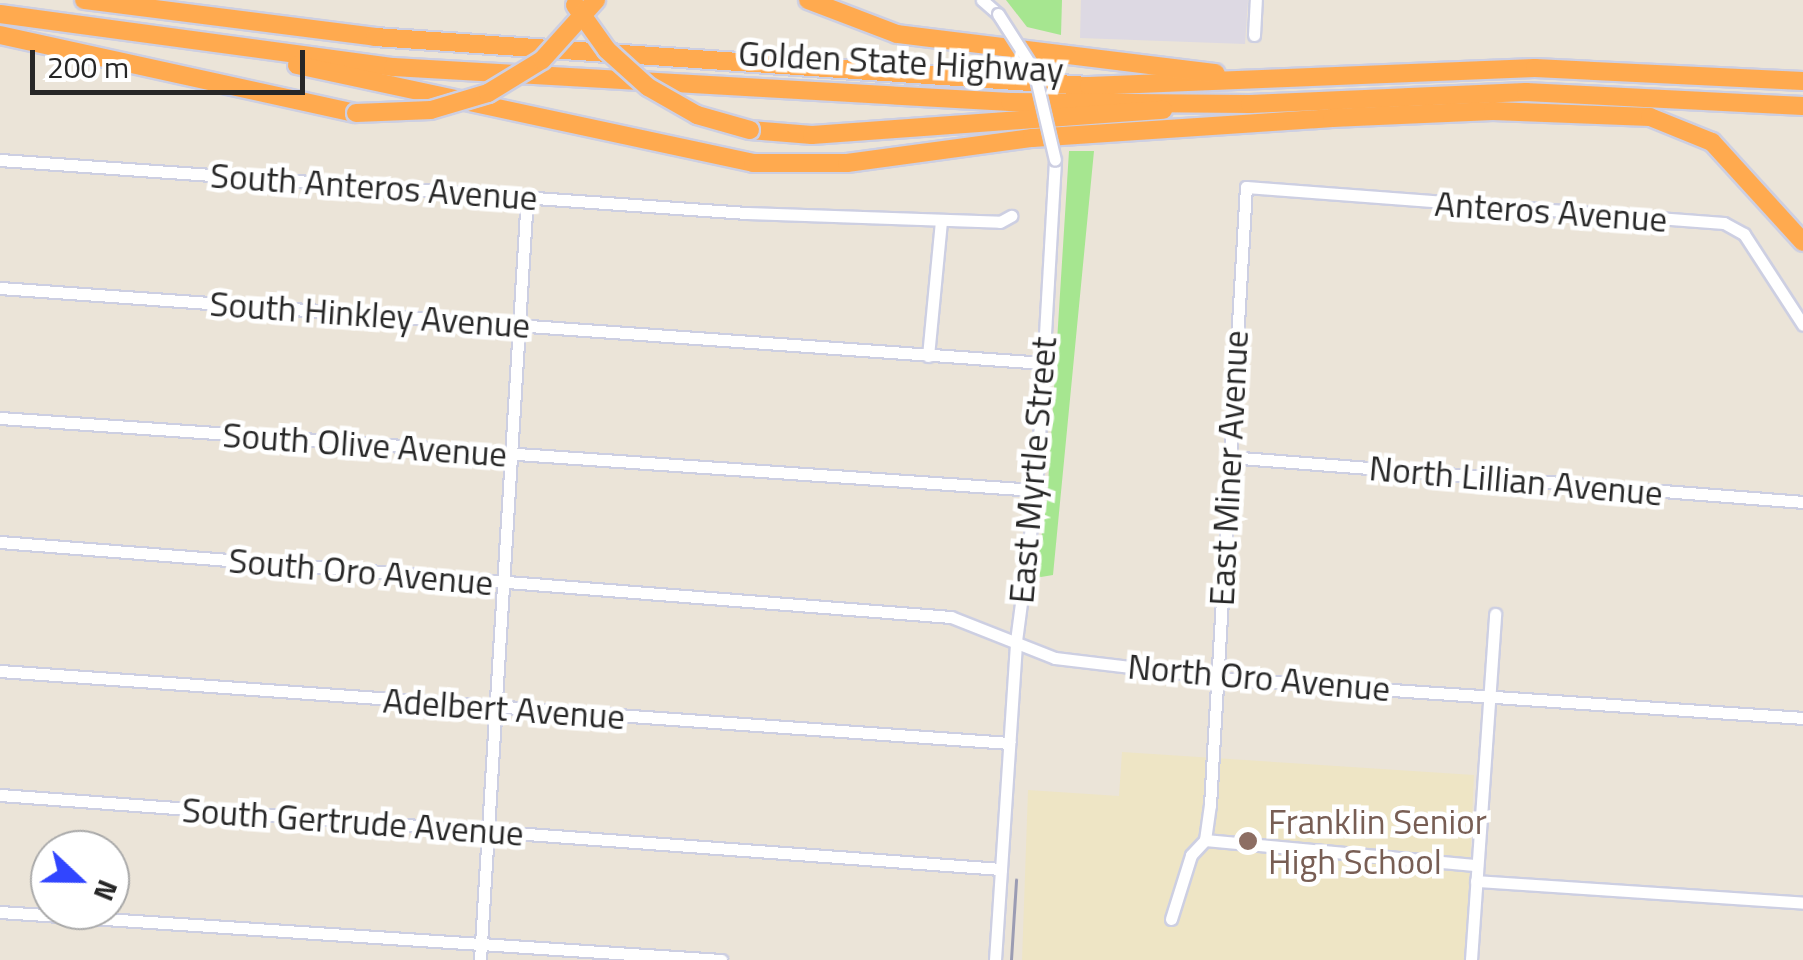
<!DOCTYPE html>
<html>
<head>
<meta charset="utf-8">
<style>
  body { margin:0 }
  #map { position:relative; width:1803px; height:960px; overflow:hidden; background:#ebe4d8; font-family:"Titillium Web",sans-serif }
  div>[style] { position:absolute }
  .industrial>* { inset:0; background:#ddd9e3 }
  .education>* { inset:0; background:#eee5c5 }
  .green>* { inset:0; background:#a6e690 }
  .roads { filter:drop-shadow(2px 0 #cdcfe2) drop-shadow(-2px 0 #cdcfe2) drop-shadow(0 2px #cdcfe2) drop-shadow(0 -2px #cdcfe2) }
  .minor>* { height:11px; margin:-5.5px; padding:0 5.5px; transform-origin:5.5px; border-radius:5.5px; background:#fff }
  .highway>* { height:18px; margin:-9px; padding:0 9px; transform-origin:9px; border-radius:9px; background:#ffaa4f }
  .rail>* { height:2.5px; margin:-1.25px; padding:0 1.25px; transform-origin:1.25px; border-radius:1.25px; background:#9b9cb3 }
  .bridges { filter:drop-shadow(2px 0 #cdcfe2) drop-shadow(-2px 0 #cdcfe2) drop-shadow(0 2px #cdcfe2) drop-shadow(0 -2px #cdcfe2) }
  .minor-bridge>* { height:11px; margin:-5.5px; padding:0 5.5px; transform-origin:5.5px; border-radius:5.5px; background:#fff }
  .highway-bridge>* { height:18px; margin:-9px; padding:0 9px; transform-origin:9px; border-radius:9px; background:#ffaa4f }
  .dots>* { width:28px; height:28px; translate:-50% -50%; box-sizing:border-box; border:5px solid #fff; border-radius:50% }
  span { translate:-50% -50%; white-space:nowrap; text-align:center; line-height:1.15; -webkit-text-stroke:9px #fff; paint-order:stroke }
  .street-label { font-size:35px; color:#272727 }
  .education-label { font-size:35px; color:#785e54 }
  .left { translate:0 -50%; text-align:left }
  .north { position:absolute; left:30px; top:830px; width:100px; height:100px; box-sizing:border-box; background:#fff; border:2px solid #a9a9a9; border-radius:50%; rotate:112deg; font-size:28px; font-weight:700; line-height:40px; text-align:center; color:#272727 }
  .north::after { content:''; display:block; margin:auto; width:35px; height:45px; background:#3145ff; clip-path:polygon(50% 0,100% 100%,50% 72%,0 100%) }
  .scale { position:absolute; left:30px; top:50px; width:275px; height:45px; box-sizing:border-box; border:5px solid #272727; border-top:0; padding-left:12px; font-size:30px; line-height:35px; white-space:nowrap; color:#272727; -webkit-text-stroke:8px #fff; paint-order:stroke }
</style>
</head>
<body>
<div id="map">
  <div class="industrial">
    <i style="clip-path:polygon(1081px 0,1248px 0,1245px 44px,1080px 38px)"></i>
  </div>
  <div class="education">
    <i style="clip-path:polygon(1122px 752px,1474px 775px,1466px 952px,1475px 960px,1022px 960px,1028px 790px,1119px 796px)"></i>
  </div>
  <div class="green">
    <i style="clip-path:polygon(1006px 0,1062px 0,1061px 35px,1027px 27px)"></i>
    <i style="clip-path:polygon(1069px 151px,1094px 151px,1053px 575px,1035px 578px,1047px 500px)"></i>
  </div>
  <div class="roads">
    <div class="minor">
      <i style="left:982px;top:0;width:21px;rotate:41deg"></i>
      <i style="left:1254px;top:35px;width:35px;rotate:-87deg"></i>
      <i style="left:0;top:160px;width:749px;rotate:4.06deg"></i>
      <i style="left:747px;top:213px;width:253px;rotate:2deg"></i>
      <i style="left:1000px;top:222px;width:13px;rotate:-29deg"></i>
      <i style="left:0;top:288px;width:1046px;rotate:4.11deg"></i>
      <i style="left:928px;top:356px;width:136px;rotate:-84.5deg"></i>
      <i style="left:0;top:418px;width:1038px;rotate:3.98deg"></i>
      <i style="left:1228px;top:457px;width:577px;rotate:4.47deg"></i>
      <i style="left:0;top:542px;width:954px;rotate:4.51deg"></i>
      <i style="left:951px;top:617px;width:112px;rotate:21.5deg"></i>
      <i style="left:1055px;top:658px;width:176px;rotate:6.8deg"></i>
      <i style="left:1230px;top:679px;width:574px;rotate:3.89deg"></i>
      <i style="left:0;top:671px;width:1012px;rotate:4.08deg"></i>
      <i style="left:0;top:795px;width:1004px;rotate:4.23deg"></i>
      <i style="left:1205px;top:840px;width:273px;rotate:5.3deg"></i>
      <i style="left:1476px;top:881px;width:328px;rotate:3.8deg"></i>
      <i style="left:0;top:912px;width:723px;rotate:3.81deg"></i>
      <i style="left:1171px;top:919px;width:67px;rotate:-72.6deg"></i>
      <i style="left:1191px;top:855px;width:21px;rotate:-47deg"></i>
      <i style="left:1205px;top:840px;width:35px;rotate:-82deg"></i>
      <i style="left:1210px;top:805px;width:619px;rotate:-86.67deg"></i>
      <i style="left:1246px;top:187px;width:479px;rotate:4.3deg"></i>
      <i style="left:1724px;top:223px;width:23px;rotate:29deg"></i>
      <i style="left:1744px;top:234px;width:108px;rotate:57deg"></i>
      <i style="left:480px;top:960px;width:765px;rotate:-86.48deg"></i>
      <i style="left:995px;top:960px;width:320px;rotate:-86.2deg"></i>
      <i style="left:1016px;top:641px;width:152px;rotate:-82.5deg"></i>
      <i style="left:1036px;top:490px;width:331px;rotate:-86.7deg"></i>
      <i style="left:1471px;top:960px;width:347px;rotate:-86deg"></i>
    </div>
    <div class="highway">
      <i style="left:84px;top:0;width:293px;rotate:7.2deg"></i>
      <i style="left:375px;top:37px;width:716px;rotate:3.93deg"></i>
      <i style="left:1089px;top:86px;width:446px;rotate:-2.3deg"></i>
      <i style="left:1535px;top:68px;width:268px;rotate:2.8deg"></i>
      <i style="left:808px;top:0;width:95px;rotate:20.9deg"></i>
      <i style="left:897px;top:34px;width:321px;rotate:7deg"></i>
      <i style="left:0;top:14px;width:397px;rotate:7.7deg"></i>
      <i style="left:393px;top:67px;width:618px;rotate:3.25deg"></i>
      <i style="left:1010px;top:102px;width:240px;rotate:0.5deg"></i>
      <i style="left:1250px;top:104px;width:276px;rotate:-2.5deg"></i>
      <i style="left:1526px;top:92px;width:277px;rotate:2.9deg"></i>
      <i style="left:0;top:35px;width:364px;rotate:12.4deg"></i>
      <i style="left:297px;top:65px;width:466px;rotate:12.1deg"></i>
      <i style="left:753px;top:163px;width:94px"></i>
      <i style="left:847px;top:163px;width:187px;rotate:-7.7deg"></i>
      <i style="left:1032px;top:138px;width:301px;rotate:-3.8deg"></i>
      <i style="left:1332px;top:118px;width:161px;rotate:-2.5deg"></i>
      <i style="left:1493px;top:111px;width:157px;rotate:2.2deg"></i>
      <i style="left:1650px;top:117px;width:67px;rotate:22deg"></i>
      <i style="left:1712px;top:142px;width:135px;rotate:47.7deg"></i>
      <i style="left:750px;top:130px;width:62px;rotate:4.6deg"></i>
      <i style="left:812px;top:135px;width:352px;rotate:-4.1deg"></i>
    </div>
  </div>
  <div class="rail">
    <i style="left:1011px;top:960px;width:80px;rotate:-86.4deg"></i>
  </div>
  <div class="bridges">
    <div class="minor-bridge">
      <i style="left:998px;top:14px;width:67px;rotate:57.3deg"></i>
      <i style="left:1034px;top:70px;width:92px;rotate:76.9deg"></i>
    </div>
    <div class="highway-bridge">
      <i style="left:575px;top:5px;width:55px;rotate:54.6deg"></i>
      <i style="left:607px;top:50px;width:55px;rotate:42.1deg"></i>
      <i style="left:648px;top:87px;width:56px;rotate:29.7deg"></i>
      <i style="left:697px;top:115px;width:55px;rotate:15.8deg"></i>
      <i style="left:356px;top:113px;width:75px;rotate:-2.3deg"></i>
      <i style="left:431px;top:110px;width:59px;rotate:-16.6deg"></i>
      <i style="left:488px;top:93px;width:63px;rotate:-31.4deg"></i>
      <i style="left:542px;top:60px;width:81px;rotate:-48deg"></i>
    </div>
  </div>
  <div class="dots">
    <i style="left:1248px;top:841px;background:#8d6e63"></i>
  </div>
  <div class="street-label">
    <span style="left:901px;top:61px;rotate:3deg">Golden State Highway</span>
    <span style="left:374px;top:186px;rotate:4deg">South Anteros Avenue</span>
    <span style="left:1551px;top:211px;rotate:4deg">Anteros Avenue</span>
    <span style="left:370px;top:314px;rotate:4deg">South Hinkley Avenue</span>
    <span style="left:365px;top:444px;rotate:4deg">South Olive Avenue</span>
    <span style="left:1228px;top:468px;rotate:-87deg">East Miner Avenue</span>
    <span style="left:1032px;top:470px;rotate:-85deg">East Myrtle Street</span>
    <span style="left:1516px;top:480px;rotate:5deg">North Lillian Avenue</span>
    <span style="left:361px;top:571px;rotate:5deg">South Oro Avenue</span>
    <span style="left:1259px;top:677px;rotate:5deg">North Oro Avenue</span>
    <span style="left:504px;top:708px;rotate:4deg">Adelbert Avenue</span>
    <span style="left:353px;top:821px;rotate:4deg">South Gertrude Avenue</span>
  </div>
  <div class="education-label">
    <span class="left" style="left:1268px;top:841px">Franklin Senior<br>High School</span>
  </div>
  <div class="north">N</div>
  <div class="scale">200 m</div>
</div>
</body>
</html>
